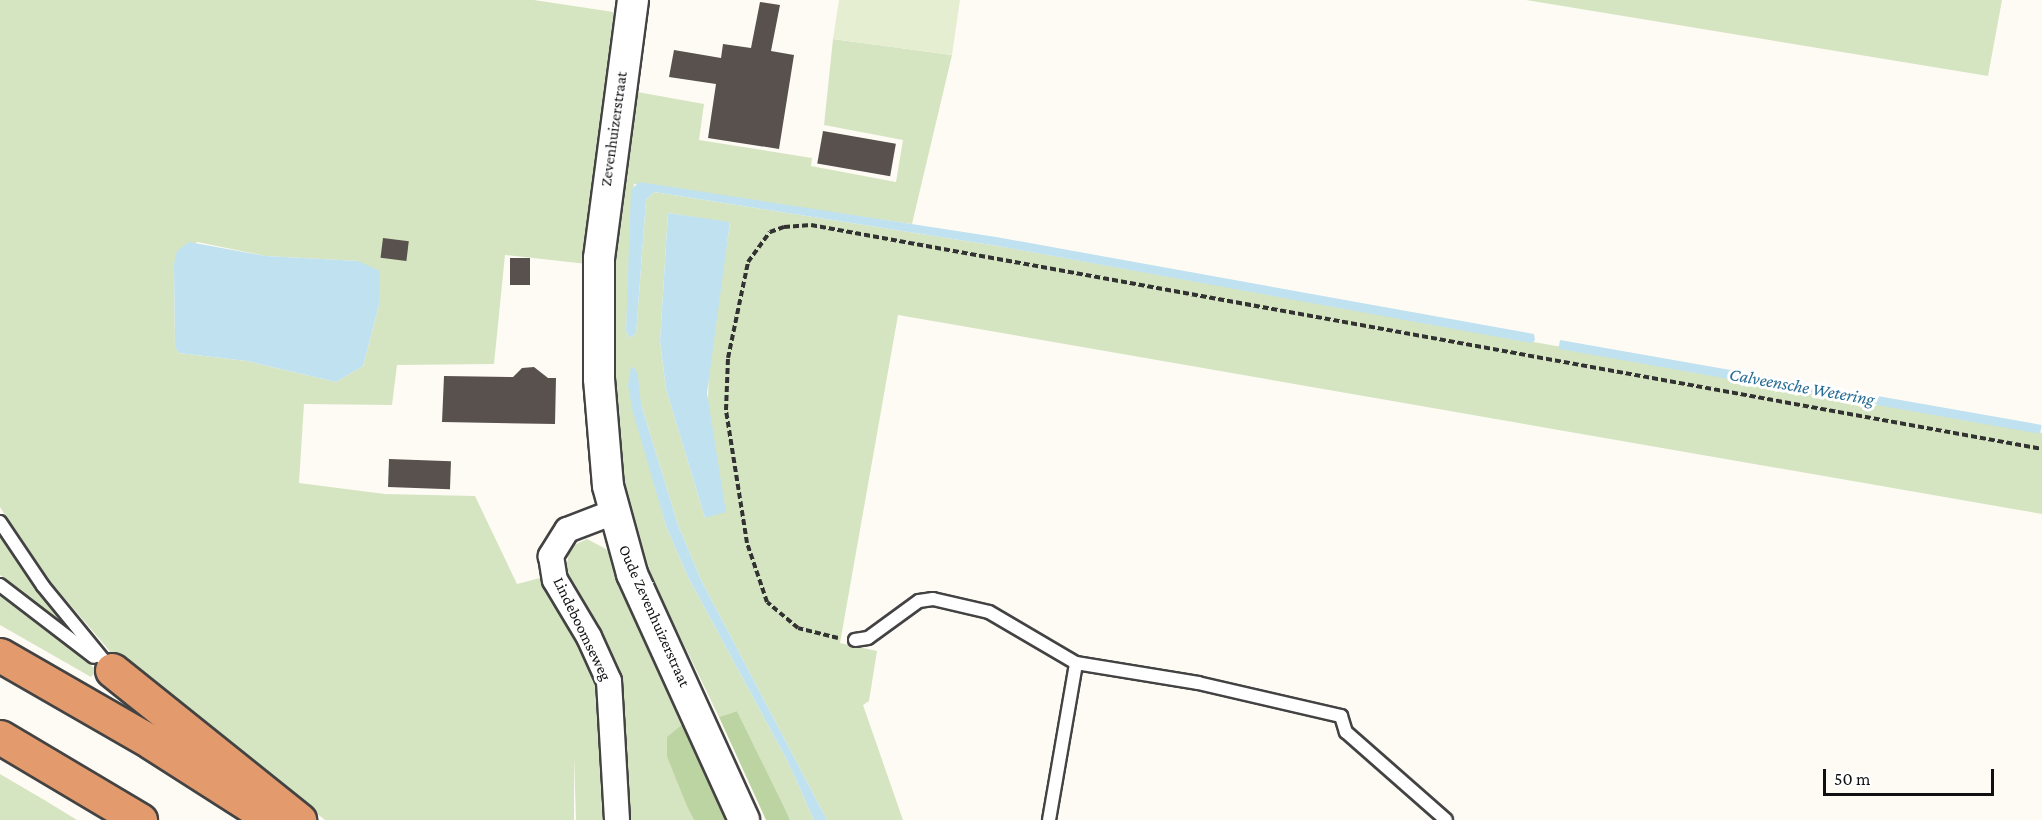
<!DOCTYPE html>
<html>
<head>
<meta charset="utf-8">
<style>
  body { margin:0 }
  #map { position:relative; width:2042px; height:820px; overflow:hidden; background:#fefbf5; font-family:"Crimson Pro",serif }
  div>[style] { position:absolute }
  .green>* { inset:0; background:#d6e5c1 }
  .forest>* { inset:0; background:#bcd4a2 }
  .pitch>* { inset:0; background:#e6eed2 }
  .water>* { inset:0; background:#bfe1f0; transform-origin:0 0 }
  .building>* { inset:0; background:#58514e; transform-origin:0 0 }
  .path>* { height:4px; margin-top:-2px; transform-origin:0; background:repeating-linear-gradient(90deg,#323232 0 6px,transparent 0 9px) }
  .roads { filter:drop-shadow(2px 0 #434343) drop-shadow(-2px 0 #434343) drop-shadow(0 2px #434343) drop-shadow(0 -2px #434343) }
  .service>* { height:12px; margin:-6px; padding:0 6px; transform-origin:6px; border-radius:6px; background:#fff }
  .minor>* { height:24px; margin:-12px; padding:0 12px; transform-origin:12px; border-radius:12px; background:#fff }
  .tertiary>* { height:30px; margin:-15px; padding:0 15px; transform-origin:15px; border-radius:15px; background:#fff }
  .motorway>* { height:33px; margin:-16.5px; padding:0 16.5px; transform-origin:16.5px; border-radius:16.5px; background:#e39b6d }
  span { translate:-50% -50%; white-space:nowrap; text-align:center; line-height:1.15; -webkit-text-stroke:6px #fff; paint-order:stroke }
  .street-label { font-size:16px; color:#101010 }
  .water-label { font-size:18px; color:#276c94; font-style:italic }
  .scale { position:absolute; left:1823px; top:769px; width:171px; height:27px; box-sizing:border-box; border:3px solid #101010; border-top:0; padding-left:8px; font-size:18px; line-height:21px; white-space:nowrap; color:#101010; -webkit-text-stroke:4px #fff; paint-order:stroke }
</style>
</head>
<body>
<div id="map">
  <div class="green">
    <i style="clip-path:polygon(evenodd,0 0,534px 0,620px 13px,587px 264px,505px 255px,494px 364px,397px 365px,392px 405px,304px 404px,299px 483px,385px 494px,475px 496px,517px 584px,540px 578px,592px 660px,602px 690px,609px 820px,576px 820px,574px 756px,574px 820px,325px 820px,113px 655px,32px 560px,0 507px,0 0,197px 242px,266px 256px,358px 261px,379px 305px,363px 366px,336px 382px,247px 361px,179px 353px,175px 347px,174px 264px,197px 242px)"></i>
    <i style="clip-path:polygon(1526px 0,2002px 0,1988px 76px)"></i>
    <i style="clip-path:polygon(evenodd,833px 39px,952px 55px,912px 224px,634px 184px,626px 331px,629px 338px,636px 334px,646px 200px,654px 192px,998px 246px,2042px 433px,2042px 514px,898px 315px,840px 643px,877px 651px,869px 701px,863px 705px,903px 820px,827px 820px,701px 580px,678px 525px,641px 404px,635px 368px,654px 482px,666px 526px,688px 577px,788px 762px,814px 820px,790px 820px,737px 711px,719px 717px,643px 560px,625px 508px,614px 446px,614px 242px,632px 91px,704px 104px,699px 140px,812px 158px,811px 166px,896px 182px,903px 140px,824px 125px,833px 39px,668px 213px,730px 223px,709px 362px,705px 518px,666px 389px,660px 341px,668px 213px)"></i>
    <i style="clip-path:polygon(0 537px,25px 574px,62px 622px,0 575px)"></i>
    <i style="clip-path:polygon(587px 539px,606px 549px,614px 561px,689px 719px,667px 757px,694px 820px,626px 820px,619px 681px,565px 574px,570px 547px)"></i>
    <i style="clip-path:polygon(0 596px,97px 670px,91px 677px,0 625px)"></i>
    <i style="clip-path:polygon(0 774px,46px 801px,77px 820px,0 820px)"></i>
  </div>
  <div class="forest">
    <i style="clip-path:polygon(737px 711px,785px 809px,790px 820px,766px 820px,719px 717px)"></i>
    <i style="clip-path:polygon(689px 719px,735px 820px,694px 820px,687px 806px,667px 757px,667px 737px)"></i>
  </div>
  <div class="pitch">
    <i style="clip-path:polygon(839px 0,960px 0,952px 55px,833px 39px)"></i>
  </div>
  <div class="water">
    <i style="clip-path:polygon(639px 182px,996px 237px,1534px 334px,1535px 340px,1532px 343px,998px 246px,654px 192px,646px 200px,636px 334px,629px 338px,626px 331px,631px 190px)"></i>
    <i style="clip-path:polygon(668px 213px,730px 222px,707px 393px,726px 512px,705px 518px,666px 389px,660px 341px)"></i>
    <i style="clip-path:polygon(189px 242px,266px 256px,358px 261px,380px 271px,379px 305px,363px 366px,336px 382px,247px 361px,179px 353px,175px 347px,174px 264px,177px 251px)"></i>
    <i style="left:1560px;top:340px;width:489px;height:9px;rotate:10deg"></i>
    <i style="clip-path:polygon(631px 367px,635px 368px,638px 376px,641px 404px,678px 525px,701px 580px,827px 820px,814px 820px,788px 762px,688px 577px,666px 526px,632px 409px,628px 385px)"></i>
  </div>
  <div class="building">
    <i style="clip-path:polygon(760px 2px,780px 5px,771px 51px,794px 55px,779px 149px,708px 138px,716px 84px,669px 77px,674px 50px,721px 58px,723px 44px,751px 48px)"></i>
    <i style="left:823px;top:131px;width:74px;height:33px;rotate:10deg"></i>
    <i style="left:383px;top:238px;width:26px;height:20px;rotate:7deg"></i>
    <i style="left:510px;top:258px;width:20px;height:27px"></i>
    <i style="clip-path:polygon(534px 367px,548px 378px,556px 378px,555px 424px,442px 422px,444px 376px,513px 377px,522px 368px)"></i>
    <i style="left:389px;top:459px;width:62px;height:28px;rotate:2deg"></i>
  </div>
  <div class="path">
    <i style="left:838px;top:638px;width:41px;rotate:-166deg"></i>
    <i style="left:798px;top:628px;width:40px;rotate:-140deg"></i>
    <i style="left:767px;top:602px;width:62px;rotate:-108.7deg"></i>
    <i style="left:747px;top:543px;width:135px;rotate:-99deg"></i>
    <i style="left:726px;top:410px;width:52px;rotate:-87.8deg"></i>
    <i style="left:728px;top:358px;width:98px;rotate:-78.2deg"></i>
    <i style="left:748px;top:262px;width:37px;rotate:-54deg"></i>
    <i style="left:770px;top:232px;width:15px;rotate:-20deg"></i>
    <i style="left:784px;top:227px;width:27px;rotate:-4deg"></i>
    <i style="left:811px;top:225px;width:1251px;rotate:10.31deg"></i>
  </div>
  <div class="roads">
    <div class="service">
      <i style="left:0;top:522px;width:77px;rotate:56.1deg"></i>
      <i style="left:43px;top:586px;width:107px;rotate:50.7deg"></i>
      <i style="left:0;top:585px;width:118px;rotate:37.5deg"></i>
      <i style="left:855px;top:640px;width:13px;rotate:-9deg"></i>
      <i style="left:868px;top:638px;width:63px;rotate:-36deg"></i>
      <i style="left:919px;top:601px;width:14px;rotate:-8deg"></i>
      <i style="left:933px;top:599px;width:57px;rotate:13.1deg"></i>
      <i style="left:989px;top:612px;width:101px;rotate:30.4deg"></i>
      <i style="left:1076px;top:663px;width:124px;rotate:9.3deg"></i>
      <i style="left:1198px;top:683px;width:147px;rotate:13deg"></i>
      <i style="left:1341px;top:716px;width:17px;rotate:73deg"></i>
      <i style="left:1346px;top:732px;width:133px;rotate:41.3deg"></i>
      <i style="left:1049px;top:820px;width:159px;rotate:-80.2deg"></i>
    </div>
    <div class="minor">
      <i style="left:614px;top:512px;width:50px;rotate:159deg"></i>
      <i style="left:567px;top:530px;width:31px;rotate:122deg"></i>
      <i style="left:551px;top:556px;width:24px;rotate:81deg"></i>
      <i style="left:555px;top:580px;width:66px;rotate:59.2deg"></i>
      <i style="left:589px;top:637px;width:48px;rotate:65.6deg"></i>
      <i style="left:609px;top:681px;width:139px;rotate:86.7deg"></i>
    </div>
    <div class="tertiary">
      <i style="left:633px;top:0;width:260px;rotate:97.5deg"></i>
      <i style="left:599px;top:258px;width:121px;rotate:90deg"></i>
      <i style="left:599px;top:379px;width:107px;rotate:85.2deg"></i>
      <i style="left:608px;top:486px;width:91px;rotate:74.7deg"></i>
      <i style="left:632px;top:574px;width:270px;rotate:65.5deg"></i>
    </div>
    <div class="motorway">
      <i style="left:0;top:655px;width:174px;rotate:29.9deg"></i>
      <i style="left:151px;top:742px;width:145px;rotate:32.6deg"></i>
      <i style="left:112px;top:670px;width:240px;rotate:38.7deg"></i>
      <i style="left:0;top:737px;width:163px;rotate:30.7deg"></i>
    </div>
  </div>
  <div class="street-label">
    <span style="left:614px;top:129px;rotate:-82deg">Zevenhuizerstraat</span>
    <span style="left:654px;top:616px;rotate:66deg">Oude Zevenhuizerstraat</span>
    <span style="left:582px;top:629px;rotate:64deg">Lindeboomseweg</span>
  </div>
  <div class="water-label">
    <span style="left:1802px;top:387px;rotate:10deg">Calveensche Wetering</span>
  </div>
  <div class="scale">50 m</div>
</div>
</body>
</html>
